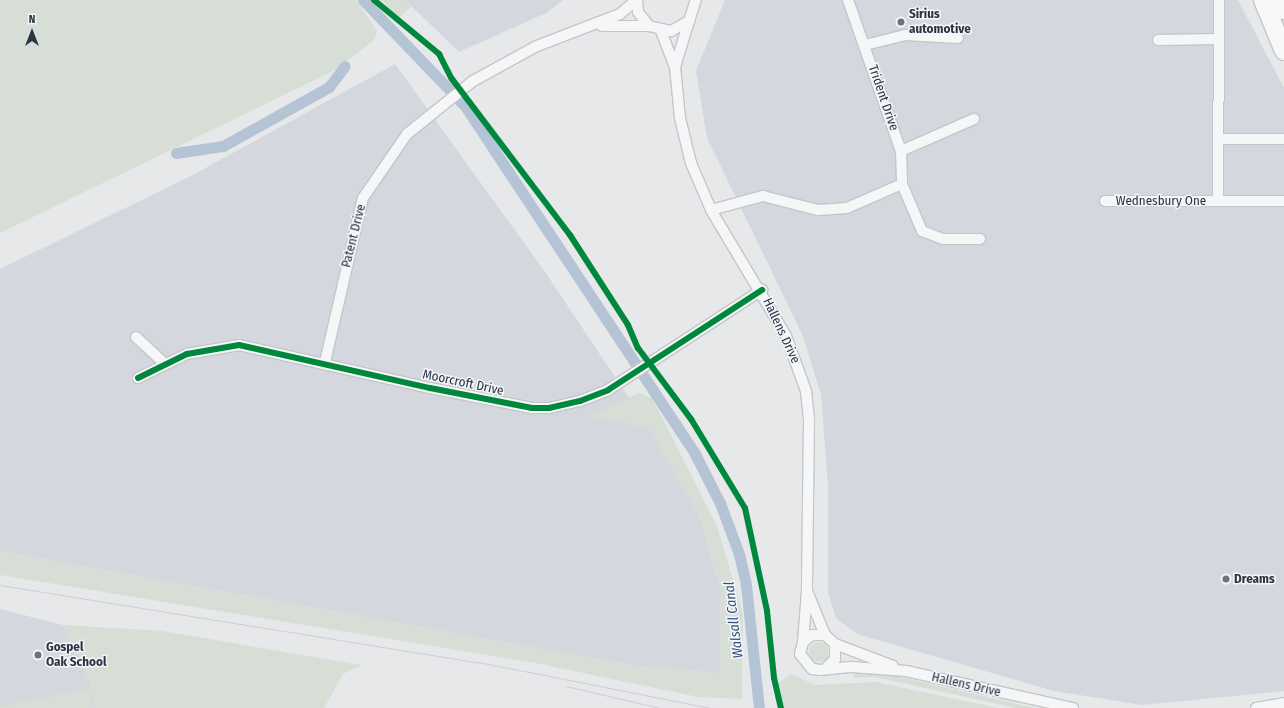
<!DOCTYPE html>
<html>
<head>
<meta charset="utf-8">
<style>
  body { margin:0 }
  #map { position:relative; width:1284px; height:708px; overflow:hidden; background:#e6e8ea; font-family:"Fira Sans Condensed",sans-serif }
  div>[style] { position:absolute }
  .built>* { inset:0; background:#d4d7dd }
  .green>* { inset:0; background:#d6ded6 }
  .round { border-radius:50% }
  .canal>* { height:11px; margin:-5.5px; padding:0 5.5px; transform-origin:5.5px; border-radius:5.5px; background:#b4c4d5 }
  .roads { filter:drop-shadow(1px 0 #c4c6c8) drop-shadow(-1px 0 #c4c6c8) drop-shadow(0 1px #c4c6c8) drop-shadow(0 -1px #c4c6c8) }
  .street>* { height:10px; margin:-5px; padding:0 5px; transform-origin:5px; border-radius:5px; background:#f5f6f7 }
  .highway>* { height:18px; margin:-9px; padding:0 9px; transform-origin:9px; border-radius:9px; background:#f8f8f8 }
  .tram>* { height:1px; margin:-0.5px; padding:0 0.5px; transform-origin:0.5px; border-radius:0.5px; background:#cecfd2 }
  .cycleway>* { height:6px; margin:-3px; padding:0 3px; transform-origin:3px; border-radius:3px; background:#00873e }
  .dots>* { width:11px; height:11px; translate:-50% -50%; box-sizing:border-box; border:2px solid #f4f6f9; border-radius:50% }
  span { translate:-50% -50%; white-space:nowrap; text-align:center; line-height:1.15; -webkit-text-stroke:3px #f4f6f9; paint-order:stroke }
  .poi-label { font-size:13px; color:#2b3445; font-weight:700 }
  .left { translate:0 -50%; text-align:left }
  .street-label { font-size:13px; color:#2b3445 }
  .water-label { font-size:14px; color:#34527a; font-style:italic }
  .north { position:absolute; left:12px; top:12px; width:40px; height:40px; -webkit-text-stroke:3px #f4f6f9; paint-order:stroke; rotate:0deg; font-size:11px; font-weight:700; line-height:16px; text-align:center; color:#2b3445 }
  .north::after { content:''; display:block; margin:auto; width:14px; height:18px; background:#2b3445; clip-path:polygon(50% 0,100% 100%,50% 72%,0 100%) }
</style>
</head>
<body>
<div id="map">
  <div class="built">
    <i style="clip-path:polygon(405px 0,563px 0,546px 13px,459px 52px)"></i>
    <i style="clip-path:polygon(725px 0,1238px 0,1284px 88px,1284px 691px,1142px 705px,1054px 691px,857px 634px,836px 618px,828px 593px,828px 485px,821px 395px,803px 336px,707px 138px,696px 71px)"></i>
    <i style="clip-path:polygon(395px 64px,545px 272px,649px 428px,699px 515px,721px 591px,720px 673px,637px 666px,0 551px,0 269px,191px 176px)"></i>
    <i style="clip-path:polygon(0 609px,63px 625px,91px 684px,95px 708px,0 708px)"></i>
  </div>
  <div class="green">
    <i style="clip-path:polygon(0 0,356px 0,377px 31px,375px 39px,335px 70px,0 233px)"></i>
    <i style="clip-path:polygon(382px 0,405px 0,412px 6px,398px 19px)"></i>
    <i style="clip-path:polygon(639px 393px,652px 398px,717px 526px,743px 614px,742px 699px,698px 697px,536px 663px,0 575px,0 551px,637px 666px,720px 673px,721px 591px,699px 515px,649px 428px,589px 416px)"></i>
    <i style="clip-path:polygon(63px 625px,162px 631px,362px 665px,343px 674px,324px 708px,95px 708px,91px 684px)"></i>
    <i class="round" style="left:809px;top:642px;width:20px;height:20px"></i>
    <i style="clip-path:polygon(854px 672px,896px 676px,1035px 708px,1015px 708px,876px 677px,854px 678px)"></i>
    <i style="clip-path:polygon(792px 674px,815px 685px,876px 682px,998px 708px,784px 708px,778px 683px)"></i>
    <i style="clip-path:polygon(90px 689px,93px 708px,0 708px,0 706px)"></i>
  </div>
  <div class="canal">
    <i style="left:363px;top:0;width:147px;rotate:46.1deg"></i>
    <i style="left:465px;top:106px;width:417px;rotate:56.5deg"></i>
    <i style="left:695px;top:454px;width:55px;rotate:63deg"></i>
    <i style="left:720px;top:503px;width:54px;rotate:69.6deg"></i>
    <i style="left:739px;top:554px;width:32px;rotate:77deg"></i>
    <i style="left:746px;top:585px;width:124px;rotate:84deg"></i>
    <i style="left:176px;top:153px;width:48px;rotate:-8.5deg"></i>
    <i style="left:223px;top:146px;width:121px;rotate:-29.1deg"></i>
    <i style="left:329px;top:87px;width:26px;rotate:-53deg"></i>
  </div>
  <div class="roads">
    <div class="street">
      <i style="left:637px;top:0;width:12px;rotate:85deg"></i>
      <i style="left:638px;top:12px;width:18px;rotate:52deg"></i>
      <i style="left:649px;top:26px;width:23px;rotate:13deg"></i>
      <i style="left:671px;top:31px;width:21px;rotate:-29deg"></i>
      <i style="left:689px;top:21px;width:22px;rotate:-72deg"></i>
      <i style="left:848px;top:0;width:160px;rotate:70.7deg"></i>
      <i style="left:901px;top:151px;width:33px;rotate:88deg"></i>
      <i style="left:602px;top:26px;width:47px"></i>
      <i style="left:661px;top:31px;width:39px;rotate:69deg"></i>
      <i style="left:675px;top:67px;width:48px;rotate:-73.1deg"></i>
      <i style="left:1158px;top:40px;width:60px;rotate:-1deg"></i>
      <i style="left:865px;top:45px;width:41px;rotate:-14deg"></i>
      <i style="left:905px;top:35px;width:53px;rotate:3.2deg"></i>
      <i style="left:675px;top:67px;width:51px;rotate:84.4deg"></i>
      <i style="left:680px;top:118px;width:46px;rotate:76.3deg"></i>
      <i style="left:691px;top:163px;width:51px;rotate:66.9deg"></i>
      <i style="left:711px;top:210px;width:147px;rotate:59.2deg"></i>
      <i style="left:786px;top:336px;width:59px;rotate:70deg"></i>
      <i style="left:806px;top:391px;width:30px;rotate:84deg"></i>
      <i style="left:809px;top:421px;width:170px;rotate:90.7deg"></i>
      <i style="left:1219px;top:139px;width:65px"></i>
      <i style="left:901px;top:151px;width:80px;rotate:-23.7deg"></i>
      <i style="left:1218px;top:200px;width:200px;rotate:-89.7deg"></i>
      <i style="left:1105px;top:201px;width:179px"></i>
      <i style="left:711px;top:210px;width:54px;rotate:-15.1deg"></i>
      <i style="left:763px;top:196px;width:57px;rotate:14.3deg"></i>
      <i style="left:818px;top:210px;width:29px;rotate:-4deg"></i>
      <i style="left:847px;top:208px;width:60px;rotate:-23.6deg"></i>
      <i style="left:902px;top:184px;width:51px;rotate:66.9deg"></i>
      <i style="left:922px;top:231px;width:22px;rotate:21deg"></i>
      <i style="left:943px;top:239px;width:37px"></i>
      <i style="left:136px;top:337px;width:38px;rotate:43deg"></i>
      <i style="left:325px;top:362px;width:168px;rotate:-77deg"></i>
      <i style="left:363px;top:198px;width:78px;rotate:-55.5deg"></i>
      <i style="left:407px;top:134px;width:85px;rotate:-38.8deg"></i>
      <i style="left:473px;top:81px;width:73px;rotate:-28.7deg"></i>
      <i style="left:537px;top:46px;width:89px;rotate:-21.1deg"></i>
      <i style="left:620px;top:14px;width:21px;rotate:-41deg"></i>
      <i style="left:138px;top:378px;width:55px;rotate:-26.1deg"></i>
      <i style="left:187px;top:354px;width:53px;rotate:-9.8deg"></i>
      <i style="left:239px;top:345px;width:196px;rotate:12.7deg"></i>
      <i style="left:430px;top:388px;width:104px;rotate:11.1deg"></i>
      <i style="left:532px;top:408px;width:17px"></i>
      <i style="left:549px;top:408px;width:32px;rotate:-13deg"></i>
      <i style="left:580px;top:401px;width:30px;rotate:-21deg"></i>
      <i style="left:608px;top:390px;width:184px;rotate:-33deg"></i>
      <i style="left:803px;top:642px;width:51px;rotate:-85.5deg"></i>
      <i style="left:807px;top:591px;width:48px;rotate:67.8deg"></i>
      <i style="left:835px;top:644px;width:62px;rotate:20.8deg"></i>
      <i style="left:826px;top:668px;width:13px;rotate:-45deg"></i>
      <i style="left:835px;top:659px;width:15px;rotate:-90deg"></i>
      <i style="left:835px;top:644px;width:13px;rotate:-138deg"></i>
      <i style="left:825px;top:635px;width:13px;rotate:180deg"></i>
      <i style="left:812px;top:635px;width:11px;rotate:142deg"></i>
      <i style="left:803px;top:642px;width:12px;rotate:104deg"></i>
      <i style="left:800px;top:654px;width:19px;rotate:51deg"></i>
      <i style="left:812px;top:669px;width:9px;rotate:6deg"></i>
      <i style="left:821px;top:670px;width:31px;rotate:-6deg"></i>
      <i style="left:852px;top:667px;width:54px;rotate:4.2deg"></i>
      <i style="left:906px;top:671px;width:171px;rotate:12.5deg"></i>
      <i style="left:1256px;top:708px;width:28px;rotate:-10deg"></i>
    </div>
    <div class="highway">
      <i style="left:1263px;top:0;width:55px;rotate:67.6deg"></i>
      <i style="left:1280px;top:0;width:11px;rotate:68deg"></i>
    </div>
  </div>
  <div class="tram">
    <i style="left:0;top:585px;width:484px;rotate:9.2deg"></i>
    <i style="left:478px;top:662px;width:237px;rotate:11.2deg"></i>
    <i style="left:566px;top:686px;width:97px;rotate:13.2deg"></i>
  </div>
  <div class="cycleway">
    <i style="left:374px;top:0;width:85px;rotate:39.7deg"></i>
    <i style="left:439px;top:54px;width:28px;rotate:63deg"></i>
    <i style="left:452px;top:79px;width:196px;rotate:52.9deg"></i>
    <i style="left:570px;top:235px;width:107px;rotate:57.2deg"></i>
    <i style="left:628px;top:325px;width:25px;rotate:67deg"></i>
    <i style="left:638px;top:348px;width:89px;rotate:53.3deg"></i>
    <i style="left:691px;top:419px;width:104px;rotate:58.8deg"></i>
    <i style="left:745px;top:508px;width:105px;rotate:77.9deg"></i>
    <i style="left:767px;top:611px;width:67px;rotate:84deg"></i>
    <i style="left:774px;top:678px;width:31px;rotate:77deg"></i>
    <i style="left:138px;top:378px;width:55px;rotate:-26.1deg"></i>
    <i style="left:187px;top:354px;width:53px;rotate:-9.8deg"></i>
    <i style="left:239px;top:345px;width:196px;rotate:12.7deg"></i>
    <i style="left:430px;top:388px;width:104px;rotate:11.1deg"></i>
    <i style="left:532px;top:408px;width:17px"></i>
    <i style="left:549px;top:408px;width:32px;rotate:-13deg"></i>
    <i style="left:580px;top:401px;width:30px;rotate:-21deg"></i>
    <i style="left:608px;top:390px;width:184px;rotate:-33deg"></i>
  </div>
  <div class="dots">
    <i style="left:901px;top:22px;background:#6c737f"></i>
    <i style="left:1226px;top:579px;background:#6c737f"></i>
    <i style="left:38px;top:655px;background:#6c737f"></i>
  </div>
  <div class="poi-label">
    <span class="left" style="left:909px;top:22px">Sirius<br>automotive</span>
    <span class="left" style="left:1234px;top:579px">Dreams</span>
    <span class="left" style="left:46px;top:655px">Gospel<br>Oak School</span>
  </div>
  <div class="street-label">
    <span style="left:883px;top:98px;rotate:71deg">Trident Drive</span>
    <span style="left:1161px;top:201px">Wednesbury One</span>
    <span style="left:354px;top:236px;rotate:-76deg">Patent Drive</span>
    <span style="left:781px;top:331px;rotate:65deg">Hallens Drive</span>
    <span style="left:463px;top:383px;rotate:12deg">Moorcroft Drive</span>
    <span style="left:966px;top:685px;rotate:13deg">Hallens Drive</span>
  </div>
  <div class="water-label">
    <span style="left:734px;top:620px;rotate:-97deg">Walsall Canal</span>
  </div>
  <div class="north">N</div>
</div>
</body>
</html>
